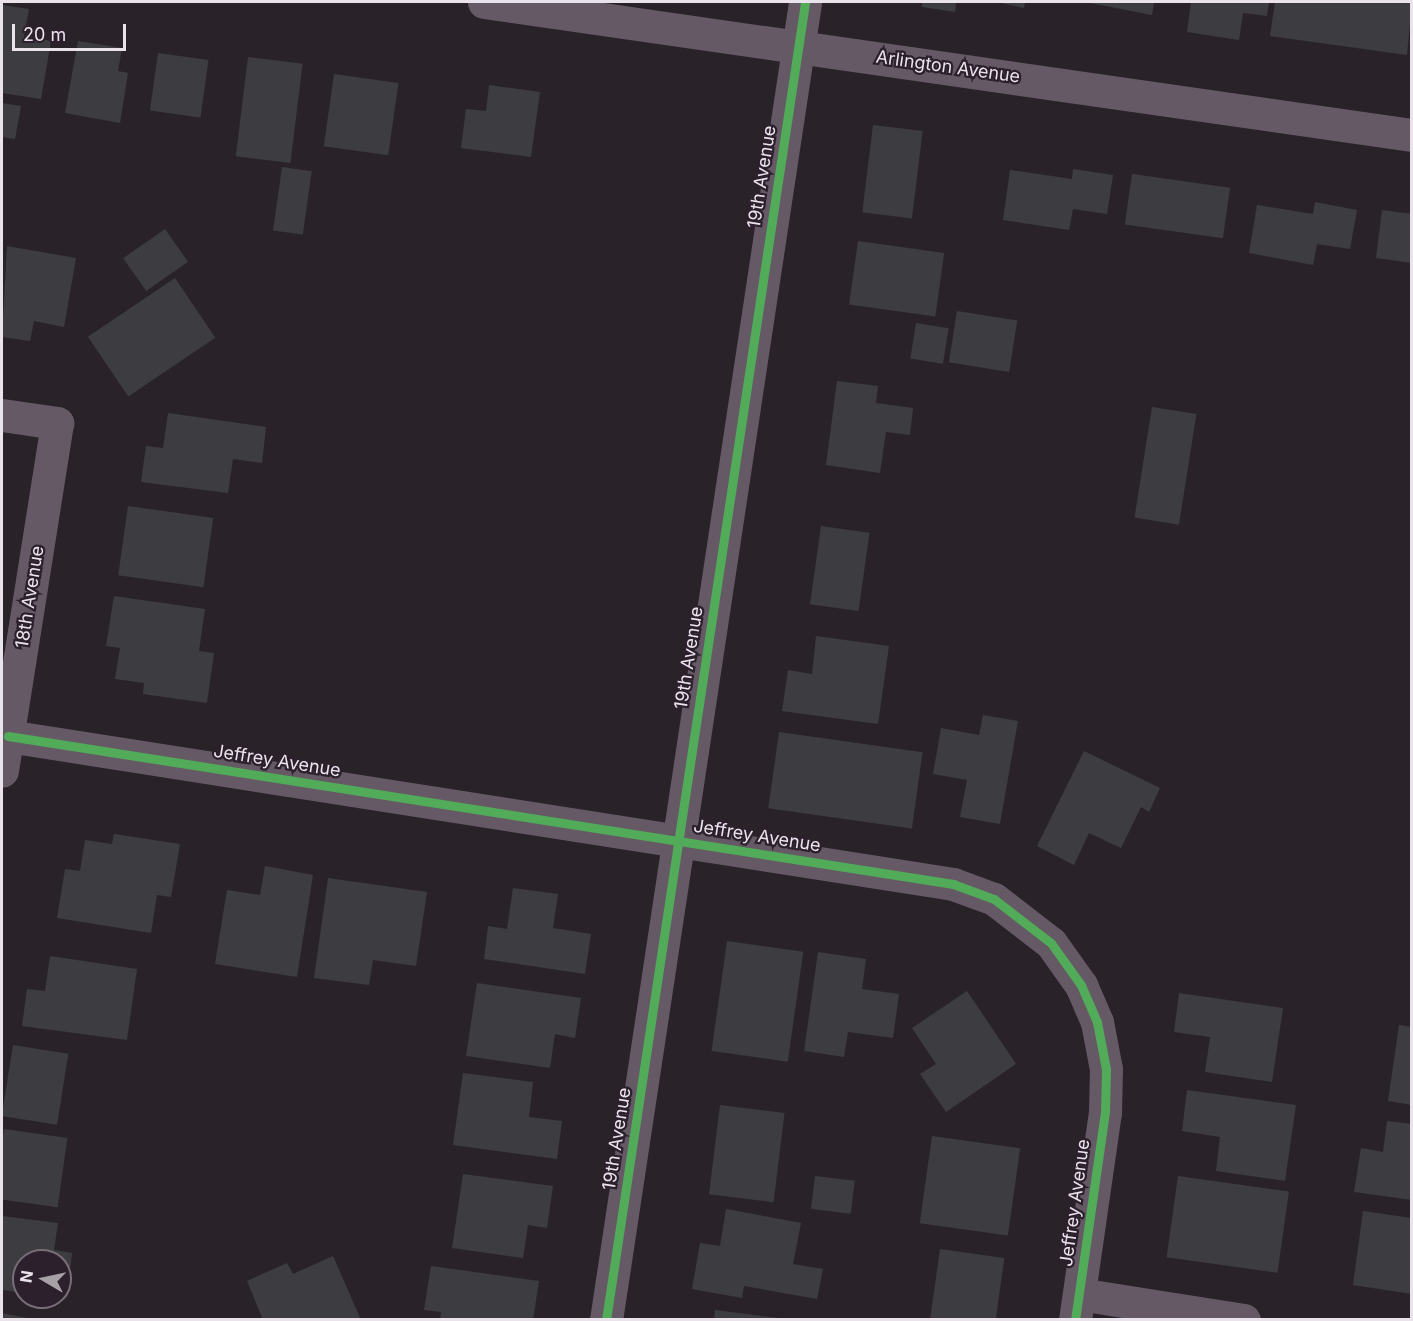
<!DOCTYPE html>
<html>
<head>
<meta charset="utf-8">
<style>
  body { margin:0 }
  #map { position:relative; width:1413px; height:1321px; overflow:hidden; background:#292329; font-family:Inter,sans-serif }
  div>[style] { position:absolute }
  .building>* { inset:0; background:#3d3d41; transform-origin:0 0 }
  .minor>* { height:33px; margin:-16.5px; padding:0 16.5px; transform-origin:16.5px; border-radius:16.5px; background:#655966 }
  .cycleway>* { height:9px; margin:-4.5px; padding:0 4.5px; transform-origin:4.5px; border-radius:4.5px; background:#51ab58 }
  span { translate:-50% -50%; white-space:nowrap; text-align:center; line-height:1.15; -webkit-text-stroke:4.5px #2b202c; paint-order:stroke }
  .street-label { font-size:18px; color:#ebe3eb }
  .frame { position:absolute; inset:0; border:3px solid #ebe3eb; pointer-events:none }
  .north { position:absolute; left:12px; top:1249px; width:60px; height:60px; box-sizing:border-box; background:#2b202c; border:2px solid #786e78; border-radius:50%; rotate:279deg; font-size:16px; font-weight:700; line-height:24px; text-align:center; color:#ebe3eb }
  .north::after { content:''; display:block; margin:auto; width:21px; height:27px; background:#a7a0a7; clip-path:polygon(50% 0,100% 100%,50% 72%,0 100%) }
  .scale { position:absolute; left:12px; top:24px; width:114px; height:27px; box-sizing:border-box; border:3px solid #ebe3eb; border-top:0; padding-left:8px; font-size:18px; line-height:21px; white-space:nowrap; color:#ebe3eb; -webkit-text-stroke:4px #2b202c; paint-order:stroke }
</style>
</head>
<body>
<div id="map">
  <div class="building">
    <i style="clip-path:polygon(922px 2px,956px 2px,955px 12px,922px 7px)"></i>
    <i style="clip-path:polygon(997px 2px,1025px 2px,1024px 8px)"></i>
    <i style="clip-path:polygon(1085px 2px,1154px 2px,1152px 15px)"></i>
    <i style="clip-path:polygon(1191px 2px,1269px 2px,1267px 16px,1243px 13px,1239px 40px,1187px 32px)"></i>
    <i style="clip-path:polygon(1275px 2px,1412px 2px,1407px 55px,1270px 36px)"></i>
    <i style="clip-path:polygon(2px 5px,29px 9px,24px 36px,51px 41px,41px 99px,2px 93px)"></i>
    <i style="clip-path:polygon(78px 41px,122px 48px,118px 71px,128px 73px,120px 123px,65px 113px)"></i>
    <i style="left:158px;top:53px;width:51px;height:58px;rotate:8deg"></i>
    <i style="left:248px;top:57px;width:55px;height:100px;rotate:7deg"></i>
    <i style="left:334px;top:74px;width:65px;height:73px;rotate:8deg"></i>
    <i style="clip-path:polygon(489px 85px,540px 92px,531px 157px,461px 148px,466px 109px,486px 111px)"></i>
    <i style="clip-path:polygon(2px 103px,21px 106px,15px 139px,2px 137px)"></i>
    <i style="left:873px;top:125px;width:50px;height:88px;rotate:7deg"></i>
    <i style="left:282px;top:167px;width:30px;height:64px;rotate:8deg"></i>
    <i style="clip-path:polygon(1073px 169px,1113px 175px,1107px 214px,1073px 209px,1069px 230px,1003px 220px,1010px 170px,1072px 179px)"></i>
    <i style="left:1132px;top:174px;width:99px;height:51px;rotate:8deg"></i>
    <i style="clip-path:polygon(1315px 202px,1357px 210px,1350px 249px,1317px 244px,1313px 265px,1249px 253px,1257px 205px,1313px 214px)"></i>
    <i style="clip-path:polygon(1382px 210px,1412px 214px,1412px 263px,1376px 258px)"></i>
    <i style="left:165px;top:229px;width:40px;height:51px;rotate:55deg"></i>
    <i style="left:858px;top:241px;width:87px;height:64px;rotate:8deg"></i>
    <i style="clip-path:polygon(7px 246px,76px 258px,64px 327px,34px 321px,30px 341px,2px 337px)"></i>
    <i style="left:175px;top:278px;width:72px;height:105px;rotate:56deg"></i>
    <i style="left:957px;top:311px;width:61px;height:52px;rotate:9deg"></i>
    <i style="left:916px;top:323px;width:33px;height:36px;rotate:9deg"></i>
    <i style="clip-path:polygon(837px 381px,878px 386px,876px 403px,913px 408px,910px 435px,886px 432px,880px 473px,826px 465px)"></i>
    <i style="left:1152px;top:407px;width:45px;height:112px;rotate:9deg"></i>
    <i style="clip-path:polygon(168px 413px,266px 427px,262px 463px,233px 459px,228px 493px,141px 482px,146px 446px,163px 448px)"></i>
    <i style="left:128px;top:506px;width:86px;height:70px;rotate:8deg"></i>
    <i style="left:821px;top:526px;width:49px;height:79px;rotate:8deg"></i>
    <i style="clip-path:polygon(114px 596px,205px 609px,199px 651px,214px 653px,207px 703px,143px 694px,144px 683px,115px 679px,120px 648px,106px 646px)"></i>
    <i style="clip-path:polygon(816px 636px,889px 646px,878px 724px,782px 711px,788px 670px,812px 674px)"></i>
    <i style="clip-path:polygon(983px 715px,1018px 721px,1000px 824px,960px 817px,967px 780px,933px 774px,941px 728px,979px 735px)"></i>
    <i style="left:779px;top:732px;width:145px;height:77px;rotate:8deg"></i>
    <i style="clip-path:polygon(1084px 751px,1160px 788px,1149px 812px,1141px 807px,1121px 848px,1089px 833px,1074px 865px,1037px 846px)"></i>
    <i style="clip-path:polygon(114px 834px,180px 844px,171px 897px,157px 895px,151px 933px,57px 918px,65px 869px,80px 871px,85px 840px,112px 844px)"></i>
    <i style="clip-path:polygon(265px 866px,313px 875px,297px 977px,215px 964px,227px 890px,260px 895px)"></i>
    <i style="clip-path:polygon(328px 878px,427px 892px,416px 966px,373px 960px,369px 985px,314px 978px)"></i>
    <i style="clip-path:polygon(513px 888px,558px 894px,553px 928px,591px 934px,585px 974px,484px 959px,488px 926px,507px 929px)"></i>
    <i style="left:727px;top:941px;width:77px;height:111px;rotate:8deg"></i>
    <i style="clip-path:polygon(818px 952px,866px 959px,862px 989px,899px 994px,893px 1038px,848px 1032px,844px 1057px,804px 1051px)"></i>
    <i style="clip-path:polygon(50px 956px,137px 969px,127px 1040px,22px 1026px,27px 989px,45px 991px)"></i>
    <i style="clip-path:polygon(477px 983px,581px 998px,575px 1038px,555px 1034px,550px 1068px,466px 1056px)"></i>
    <i style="clip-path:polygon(967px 991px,1016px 1064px,946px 1112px,920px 1074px,936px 1064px,912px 1028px)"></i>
    <i style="clip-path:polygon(1179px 993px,1283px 1008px,1272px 1082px,1205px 1072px,1210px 1037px,1174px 1032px)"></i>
    <i style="clip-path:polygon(1399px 1025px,1412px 1027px,1412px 1105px,1388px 1101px)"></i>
    <i style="left:13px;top:1045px;width:56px;height:72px;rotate:9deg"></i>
    <i style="clip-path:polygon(463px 1073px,533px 1082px,529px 1117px,562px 1121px,557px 1159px,453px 1145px)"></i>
    <i style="clip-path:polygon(1187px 1090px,1296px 1105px,1285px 1181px,1216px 1171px,1220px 1137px,1182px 1131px)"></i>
    <i style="left:720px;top:1105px;width:65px;height:90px;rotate:7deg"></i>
    <i style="clip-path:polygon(1387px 1121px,1412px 1124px,1412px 1200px,1354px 1192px,1361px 1148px,1383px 1152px)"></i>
    <i style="left:4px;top:1129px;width:64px;height:70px;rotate:8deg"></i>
    <i style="left:932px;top:1136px;width:89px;height:88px;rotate:8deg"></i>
    <i style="clip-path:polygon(463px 1174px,553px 1186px,547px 1228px,528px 1225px,523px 1258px,452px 1248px)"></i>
    <i style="left:815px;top:1176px;width:40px;height:33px;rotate:7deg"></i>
    <i style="left:1178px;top:1176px;width:112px;height:82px;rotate:8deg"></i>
    <i style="clip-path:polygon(726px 1209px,801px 1223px,793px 1264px,823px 1269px,817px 1299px,744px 1286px,742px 1298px,692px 1289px,700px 1243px,720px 1246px)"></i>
    <i style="clip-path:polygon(1363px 1211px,1412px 1218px,1412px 1294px,1353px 1285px)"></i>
    <i style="clip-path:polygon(2px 1216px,58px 1223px,54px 1250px,72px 1253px,67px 1298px,60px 1297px,60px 1261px,24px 1261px,24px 1293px,2px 1290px)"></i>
    <i style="left:940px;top:1249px;width:65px;height:72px;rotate:8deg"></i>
    <i style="clip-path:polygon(333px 1256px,361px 1320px,263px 1320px,247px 1281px,287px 1263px,293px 1274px)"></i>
    <i style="clip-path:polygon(431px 1266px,539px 1281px,533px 1320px,440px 1320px,441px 1312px,424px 1310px)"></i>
    <i style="clip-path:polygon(715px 1310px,778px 1318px,778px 1320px,714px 1320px)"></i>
    <i style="clip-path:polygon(2px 1313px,27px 1318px,27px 1320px,2px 1320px)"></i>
  </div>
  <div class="minor">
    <i style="left:484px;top:2px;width:937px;rotate:8.16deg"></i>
    <i style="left:2px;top:415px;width:56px;rotate:8.3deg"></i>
    <i style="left:57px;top:423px;width:352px;rotate:99deg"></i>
    <i style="left:8px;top:736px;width:957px;rotate:8.9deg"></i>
    <i style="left:953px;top:884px;width:44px;rotate:20.1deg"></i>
    <i style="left:994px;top:899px;width:72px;rotate:37.7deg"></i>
    <i style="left:1051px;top:943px;width:52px;rotate:54.5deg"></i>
    <i style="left:1081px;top:985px;width:40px;rotate:66.6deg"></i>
    <i style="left:1097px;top:1022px;width:48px;rotate:79.2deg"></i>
    <i style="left:1106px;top:1069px;width:43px;rotate:91.3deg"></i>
    <i style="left:1105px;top:1112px;width:210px;rotate:98.2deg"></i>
    <i style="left:1079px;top:1294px;width:167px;rotate:9deg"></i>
    <i style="left:606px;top:1320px;width:1333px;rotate:-81.41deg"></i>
  </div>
  <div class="cycleway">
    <i style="left:8px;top:736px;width:957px;rotate:8.9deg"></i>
    <i style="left:953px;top:884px;width:44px;rotate:20.1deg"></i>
    <i style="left:994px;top:899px;width:72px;rotate:37.7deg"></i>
    <i style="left:1051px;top:943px;width:52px;rotate:54.5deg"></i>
    <i style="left:1081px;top:985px;width:40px;rotate:66.6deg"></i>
    <i style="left:1097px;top:1022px;width:48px;rotate:79.2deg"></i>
    <i style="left:1106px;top:1069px;width:43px;rotate:91.3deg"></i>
    <i style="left:1105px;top:1112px;width:210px;rotate:98.2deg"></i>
    <i style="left:606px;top:1320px;width:1333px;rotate:-81.41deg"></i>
  </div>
  <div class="street-label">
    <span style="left:948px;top:67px;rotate:8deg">Arlington Avenue</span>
    <span style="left:762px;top:177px;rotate:-81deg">19th Avenue</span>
    <span style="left:30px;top:597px;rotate:-81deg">18th Avenue</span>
    <span style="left:689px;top:658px;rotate:-81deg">19th Avenue</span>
    <span style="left:277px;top:761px;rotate:9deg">Jeffrey Avenue</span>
    <span style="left:757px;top:836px;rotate:9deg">Jeffrey Avenue</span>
    <span style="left:617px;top:1139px;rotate:-81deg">19th Avenue</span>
    <span style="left:1075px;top:1203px;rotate:-82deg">Jeffrey Avenue</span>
  </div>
  <div class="frame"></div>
  <div class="north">N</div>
  <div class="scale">20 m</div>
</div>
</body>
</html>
